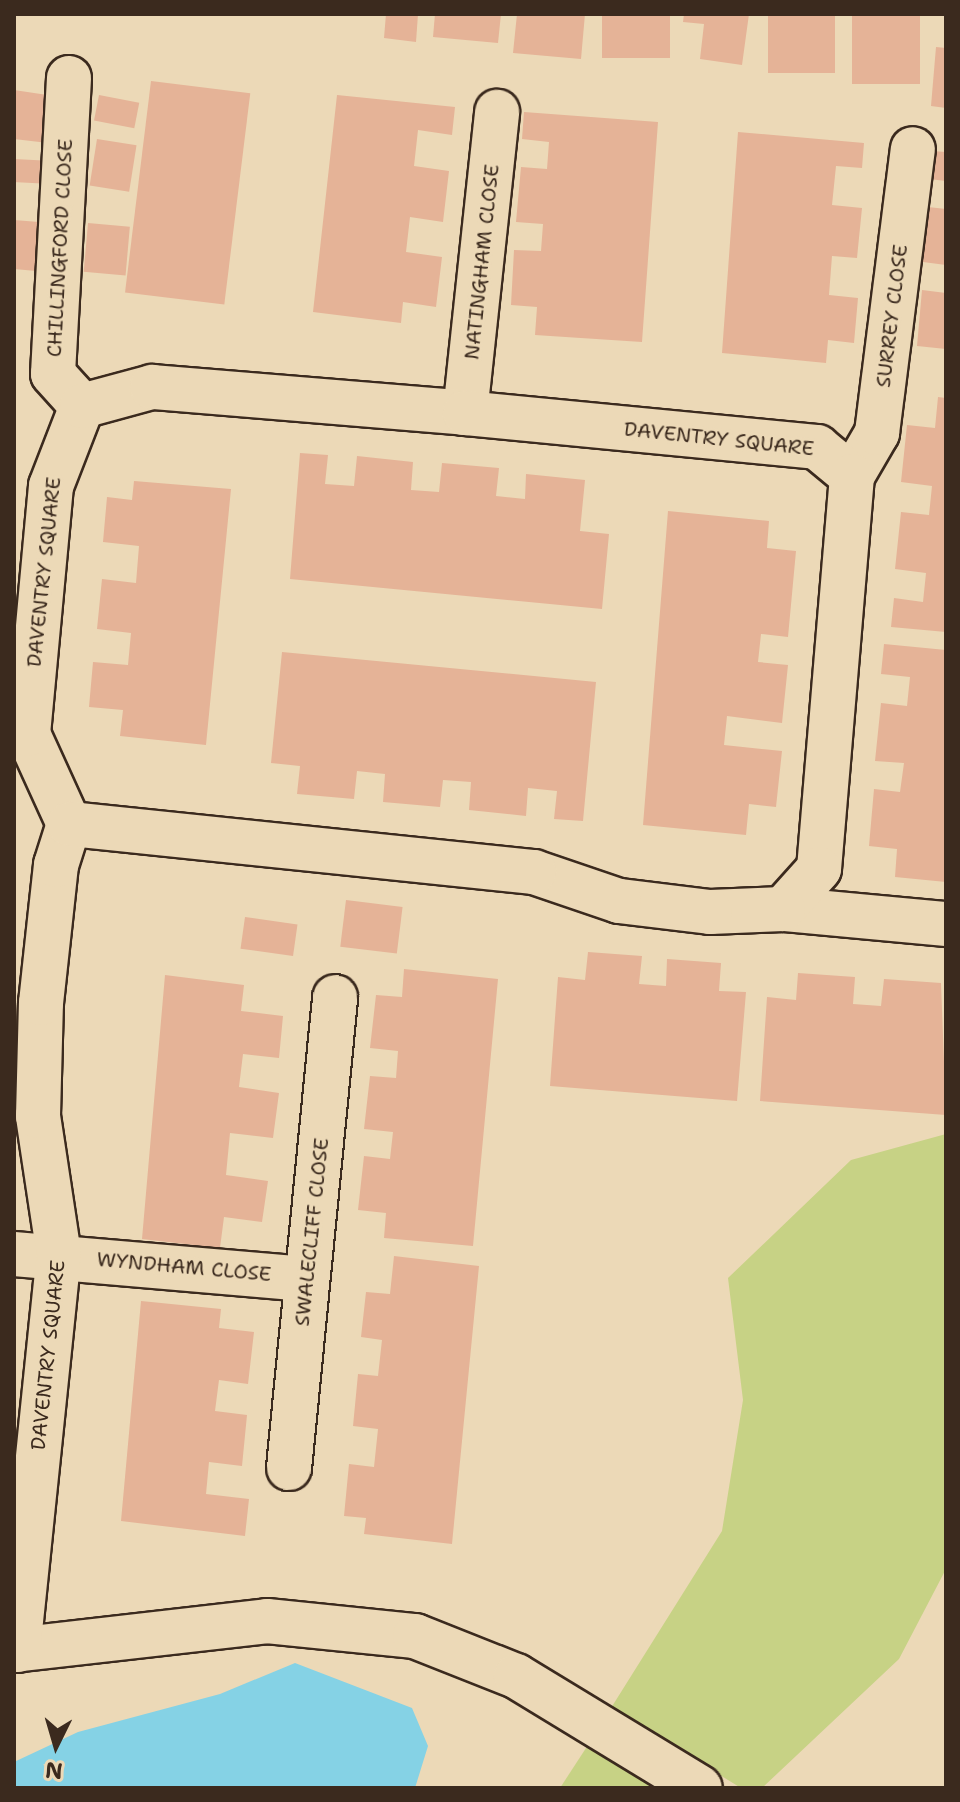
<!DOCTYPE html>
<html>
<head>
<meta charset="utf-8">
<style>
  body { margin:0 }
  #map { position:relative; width:960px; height:1802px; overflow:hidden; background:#ecd9b7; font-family:"Shantell Sans",sans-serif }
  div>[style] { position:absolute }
  .green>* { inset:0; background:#c7d285 }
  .water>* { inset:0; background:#85d2e5 }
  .building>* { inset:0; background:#e5b397; transform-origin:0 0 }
  .roads { filter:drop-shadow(2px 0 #3b2a1e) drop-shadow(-2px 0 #3b2a1e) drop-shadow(0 2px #3b2a1e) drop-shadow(0 -2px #3b2a1e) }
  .minor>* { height:44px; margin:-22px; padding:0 22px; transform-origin:22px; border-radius:22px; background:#ecd9b7 }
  span { translate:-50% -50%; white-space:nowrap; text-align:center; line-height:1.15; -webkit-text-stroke:6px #ecd9b7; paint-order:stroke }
  .street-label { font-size:20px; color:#3b2a1e }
  .frame { position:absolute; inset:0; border:16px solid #3b2a1e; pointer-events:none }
  .north { position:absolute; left:16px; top:1706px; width:80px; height:80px; -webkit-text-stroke:6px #ecd9b7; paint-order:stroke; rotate:185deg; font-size:22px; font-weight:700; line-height:32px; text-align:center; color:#3b2a1e }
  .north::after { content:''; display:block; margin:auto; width:28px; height:36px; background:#3b2a1e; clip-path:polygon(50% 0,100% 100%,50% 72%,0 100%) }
</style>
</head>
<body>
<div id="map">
  <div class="green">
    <i style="clip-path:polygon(946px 1134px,946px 1569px,899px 1659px,762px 1788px,741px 1788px,611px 1708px,722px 1531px,743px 1400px,728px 1278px,851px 1160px)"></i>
    <i style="clip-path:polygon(588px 1745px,659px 1788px,560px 1788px)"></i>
  </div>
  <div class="water">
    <i style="clip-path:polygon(295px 1663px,412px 1708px,428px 1746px,415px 1788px,14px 1788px,14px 1762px,78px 1732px,220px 1694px)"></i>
  </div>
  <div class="building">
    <i style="clip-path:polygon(386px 14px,418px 14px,416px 42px,384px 38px)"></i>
    <i style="clip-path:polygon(435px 14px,501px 14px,498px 43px,433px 37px)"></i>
    <i style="clip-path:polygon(517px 14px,585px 14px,581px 59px,513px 53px)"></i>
    <i style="left:602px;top:14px;width:68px;height:44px"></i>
    <i style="clip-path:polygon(684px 14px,749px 14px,742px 65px,700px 59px,704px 24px,683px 22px)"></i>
    <i style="left:768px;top:14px;width:67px;height:59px"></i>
    <i style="left:852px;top:14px;width:68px;height:70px"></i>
    <i style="clip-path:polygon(936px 47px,946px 48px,946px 108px,931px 106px)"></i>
    <i style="left:151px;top:81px;width:100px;height:213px;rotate:7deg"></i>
    <i style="clip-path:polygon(14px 90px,54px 96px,48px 143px,14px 139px)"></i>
    <i style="left:99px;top:95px;width:41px;height:26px;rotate:11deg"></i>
    <i style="clip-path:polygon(337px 95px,455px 107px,452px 135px,418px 130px,414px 166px,449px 171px,443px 222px,410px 217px,406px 252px,442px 257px,436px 307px,403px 302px,401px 323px,313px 312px)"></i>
    <i style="clip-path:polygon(524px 112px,658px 122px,642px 342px,535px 335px,537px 307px,511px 305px,514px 250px,541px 251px,543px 224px,516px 222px,521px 167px,547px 169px,549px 142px,522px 139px)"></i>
    <i style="clip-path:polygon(738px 132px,864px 143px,862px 168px,836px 166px,832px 205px,862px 208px,857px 258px,832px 256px,829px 295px,858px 298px,854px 343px,828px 340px,826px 363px,722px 353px)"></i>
    <i style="left:97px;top:139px;width:40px;height:47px;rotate:9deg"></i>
    <i style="clip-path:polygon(932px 151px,946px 152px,946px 181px,929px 179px)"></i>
    <i style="left:14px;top:159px;width:34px;height:23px;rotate:3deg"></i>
    <i style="clip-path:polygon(928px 207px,946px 209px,946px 265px,923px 262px)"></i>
    <i style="clip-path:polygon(14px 220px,39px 222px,36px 271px,14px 269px)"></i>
    <i style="left:88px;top:223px;width:42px;height:49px;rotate:5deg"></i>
    <i style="clip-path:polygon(922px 290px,946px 293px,946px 349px,917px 346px)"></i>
    <i style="clip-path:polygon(938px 397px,946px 398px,946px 632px,891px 627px,894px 598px,923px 602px,926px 573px,895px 569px,901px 512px,929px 515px,932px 486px,901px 482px,907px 425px,935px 428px)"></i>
    <i style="clip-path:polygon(300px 453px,328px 455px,325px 484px,354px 486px,357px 456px,413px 462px,411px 490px,439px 492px,442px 463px,499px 468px,496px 496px,525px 499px,526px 474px,585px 480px,580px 531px,609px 534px,602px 609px,290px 579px)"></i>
    <i style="clip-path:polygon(134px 481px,231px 489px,206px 745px,120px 736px,123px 710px,89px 707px,93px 662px,128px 665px,131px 633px,97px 629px,102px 579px,136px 583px,139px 546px,103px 542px,107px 497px,132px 500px)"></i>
    <i style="clip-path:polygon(668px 511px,769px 521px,767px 548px,796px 551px,788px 637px,761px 634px,758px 662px,788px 665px,782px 723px,727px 716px,724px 745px,782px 751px,776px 807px,749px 804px,746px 835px,643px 825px)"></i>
    <i style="clip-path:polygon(884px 644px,946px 650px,946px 882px,895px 877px,897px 849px,869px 846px,874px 789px,900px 792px,904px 763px,875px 761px,881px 703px,907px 706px,910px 677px,881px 674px)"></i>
    <i style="clip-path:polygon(282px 652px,596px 682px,583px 821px,554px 819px,557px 791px,528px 788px,526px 816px,469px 810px,471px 782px,443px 780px,440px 807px,383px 802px,385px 774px,357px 771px,354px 799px,297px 794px,300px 766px,271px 763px)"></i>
    <i style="left:346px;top:900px;width:57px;height:47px;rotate:7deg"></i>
    <i style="left:245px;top:917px;width:53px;height:32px;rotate:8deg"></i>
    <i style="clip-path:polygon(588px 952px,642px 956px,639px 984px,666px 986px,667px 959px,721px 963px,719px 991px,746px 992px,737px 1101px,550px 1086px,558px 977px,585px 980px)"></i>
    <i style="clip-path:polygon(404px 969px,498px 979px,473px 1246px,384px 1238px,386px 1213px,358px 1210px,364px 1156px,390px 1159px,393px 1132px,364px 1129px,370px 1076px,396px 1078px,398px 1051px,370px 1048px,376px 995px,402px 997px)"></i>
    <i style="clip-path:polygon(798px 973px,855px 977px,853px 1004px,881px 1006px,884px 979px,941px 983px,946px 1115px,760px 1101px,767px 997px,796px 1000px)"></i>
    <i style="clip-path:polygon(165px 975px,244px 985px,241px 1011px,283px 1016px,279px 1058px,243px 1054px,239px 1087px,279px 1093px,273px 1138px,230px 1133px,226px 1175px,268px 1181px,262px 1222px,224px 1217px,220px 1248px,142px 1239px)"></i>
    <i style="clip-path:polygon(394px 1256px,479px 1266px,452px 1544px,364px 1534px,366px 1518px,344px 1516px,349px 1464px,374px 1467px,378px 1429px,353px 1426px,358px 1374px,378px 1376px,382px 1340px,361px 1337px,366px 1292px,390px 1294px)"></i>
    <i style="clip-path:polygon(141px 1301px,221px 1309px,219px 1328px,254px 1332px,248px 1384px,219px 1380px,215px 1411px,247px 1415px,242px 1466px,209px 1462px,206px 1494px,249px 1499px,245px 1536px,121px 1521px)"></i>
  </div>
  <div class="roads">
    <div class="minor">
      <i style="left:69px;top:78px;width:296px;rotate:93.1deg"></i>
      <i style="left:53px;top:374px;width:43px;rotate:47.8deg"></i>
      <i style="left:465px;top:413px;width:303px;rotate:-83.9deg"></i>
      <i style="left:852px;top:476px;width:50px;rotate:-59.8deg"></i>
      <i style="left:877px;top:433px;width:286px;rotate:-82.8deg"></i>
      <i style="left:783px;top:909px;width:164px;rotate:5.3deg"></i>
      <i style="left:14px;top:1254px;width:294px;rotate:4.9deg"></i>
      <i style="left:289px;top:1468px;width:473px;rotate:-84.4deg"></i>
      <i style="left:14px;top:1650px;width:255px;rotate:-6.5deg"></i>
      <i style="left:267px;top:1621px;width:149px;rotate:5.8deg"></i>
      <i style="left:415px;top:1636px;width:109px;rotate:21.6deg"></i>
      <i style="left:516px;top:1676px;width:215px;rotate:31.3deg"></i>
      <i style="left:18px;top:1650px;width:397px;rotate:-84.1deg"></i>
      <i style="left:59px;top:1255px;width:141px;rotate:-98.6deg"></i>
      <i style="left:38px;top:1116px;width:113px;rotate:-88.5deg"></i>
      <i style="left:41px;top:1003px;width:139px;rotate:-83.8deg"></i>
      <i style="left:56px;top:865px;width:43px;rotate:-72.4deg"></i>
      <i style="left:69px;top:824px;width:99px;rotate:-114.5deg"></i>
      <i style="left:28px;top:734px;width:249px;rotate:-84.7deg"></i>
      <i style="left:51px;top:486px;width:86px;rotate:-68.8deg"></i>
      <i style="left:82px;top:406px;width:73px;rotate:-15.2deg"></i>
      <i style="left:152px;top:387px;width:314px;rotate:4.7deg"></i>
      <i style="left:465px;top:413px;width:354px;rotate:5.5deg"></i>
      <i style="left:817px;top:447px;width:45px;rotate:39.6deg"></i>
      <i style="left:852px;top:476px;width:394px;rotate:94.8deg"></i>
      <i style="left:819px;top:869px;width:54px;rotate:132deg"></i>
      <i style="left:783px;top:909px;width:73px;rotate:177.6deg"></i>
      <i style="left:710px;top:912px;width:92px;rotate:-173.1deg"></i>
      <i style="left:619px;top:901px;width:90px;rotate:-161.2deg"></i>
      <i style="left:534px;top:872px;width:467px;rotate:-174.1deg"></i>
    </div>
  </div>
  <div class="street-label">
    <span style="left:60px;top:248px;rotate:-87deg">CHILLINGFORD CLOSE</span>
    <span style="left:482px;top:262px;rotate:-84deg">NATINGHAM CLOSE</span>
    <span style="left:892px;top:316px;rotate:-83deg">SURREY CLOSE</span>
    <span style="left:719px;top:439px;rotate:6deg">DAVENTRY SQUARE</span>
    <span style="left:44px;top:572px;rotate:-84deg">DAVENTRY SQUARE</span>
    <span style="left:312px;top:1232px;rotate:-84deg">SWALECLIFF CLOSE</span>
    <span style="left:184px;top:1267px;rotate:5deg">WYNDHAM CLOSE</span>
    <span style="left:48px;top:1355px;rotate:-84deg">DAVENTRY SQUARE</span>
  </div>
  <div class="frame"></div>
  <div class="north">N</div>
</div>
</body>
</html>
